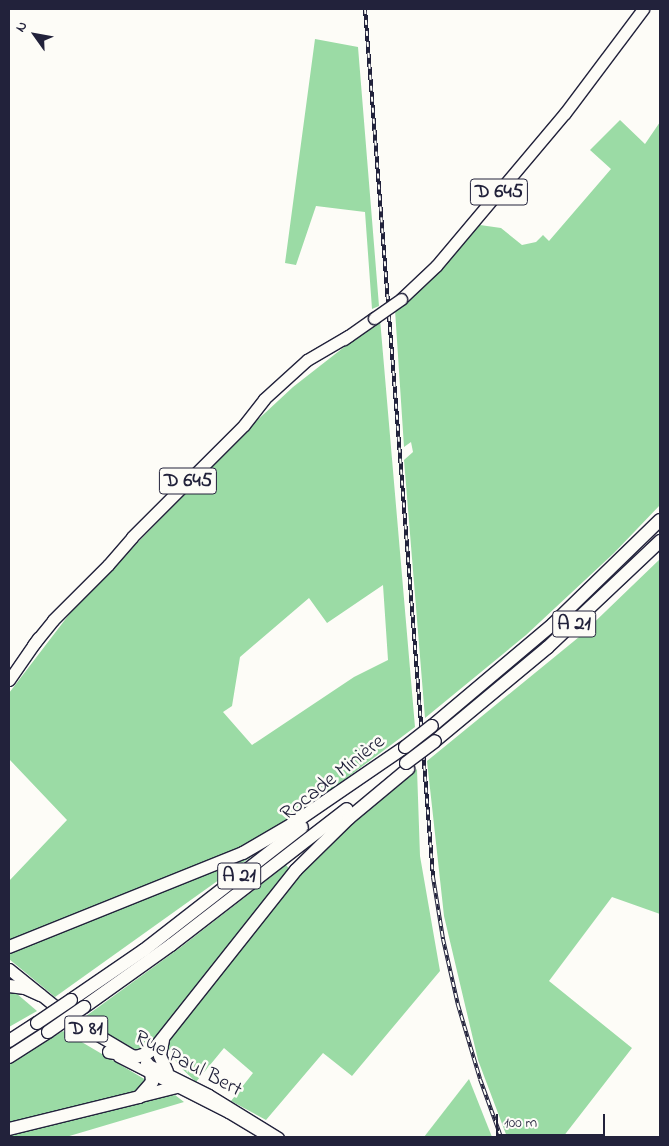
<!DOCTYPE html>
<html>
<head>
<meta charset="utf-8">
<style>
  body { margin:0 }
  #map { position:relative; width:669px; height:1146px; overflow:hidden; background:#fdfcf7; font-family:"Indie Flower",sans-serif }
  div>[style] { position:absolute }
  .green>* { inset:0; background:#9bdba5 }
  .roads { filter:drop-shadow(1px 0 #22223b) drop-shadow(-1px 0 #22223b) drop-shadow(0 1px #22223b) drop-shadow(0 -1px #22223b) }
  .minor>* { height:9px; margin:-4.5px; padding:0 4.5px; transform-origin:4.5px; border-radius:4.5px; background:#fdfcf7 }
  .major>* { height:11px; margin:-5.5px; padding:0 5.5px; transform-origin:5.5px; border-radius:5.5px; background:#fdfcf7 }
  .highway>* { height:12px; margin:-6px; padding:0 6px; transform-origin:6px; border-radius:6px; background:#fdfcf7 }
  .rail>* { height:4px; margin-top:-2px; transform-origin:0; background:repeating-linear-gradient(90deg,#fdfcf7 0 5.5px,#22223b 0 11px); box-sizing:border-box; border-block:1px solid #22223b }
  .bridges { filter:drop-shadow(1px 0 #22223b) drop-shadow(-1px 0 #22223b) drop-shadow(0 1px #22223b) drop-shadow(0 -1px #22223b) }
  .major-bridge>* { height:11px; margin:-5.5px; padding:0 5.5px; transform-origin:5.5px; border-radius:5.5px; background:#fdfcf7 }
  .highway-bridge>* { height:12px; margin:-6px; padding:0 6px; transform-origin:6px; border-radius:6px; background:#fdfcf7 }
  span { translate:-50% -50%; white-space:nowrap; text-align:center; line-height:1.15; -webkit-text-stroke:5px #fdfcf7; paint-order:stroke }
  .shield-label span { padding:1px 4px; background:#fdfcf7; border:1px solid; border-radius:4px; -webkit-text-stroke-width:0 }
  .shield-label { font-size:20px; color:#22223b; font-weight:700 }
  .street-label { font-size:21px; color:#22223b }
  .frame { position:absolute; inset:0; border:10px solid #22223b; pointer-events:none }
  .north { position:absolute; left:10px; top:10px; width:50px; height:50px; -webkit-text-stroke:4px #fdfcf7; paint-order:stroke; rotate:302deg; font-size:14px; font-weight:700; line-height:20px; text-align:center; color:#22223b }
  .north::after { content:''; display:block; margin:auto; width:18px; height:22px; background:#22223b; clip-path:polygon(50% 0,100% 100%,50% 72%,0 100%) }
  .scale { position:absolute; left:496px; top:1114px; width:109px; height:22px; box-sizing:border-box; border:2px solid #22223b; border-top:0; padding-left:6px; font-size:15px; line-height:18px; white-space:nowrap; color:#22223b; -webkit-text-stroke:4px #fdfcf7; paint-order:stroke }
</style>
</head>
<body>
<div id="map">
  <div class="green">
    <i style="clip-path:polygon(315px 39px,358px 47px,379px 306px,372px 309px,365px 212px,316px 206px,296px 265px,285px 263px)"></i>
    <i style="clip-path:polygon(620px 120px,645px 144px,660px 122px,660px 505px,614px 553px,526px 635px,425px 718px,404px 460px,413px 452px,411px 442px,404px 447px,395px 310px,448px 262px,480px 225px,501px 228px,522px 245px,536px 242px,543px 235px,549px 241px,611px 169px,590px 150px)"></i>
    <i style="clip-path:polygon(evenodd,380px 319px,415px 727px,320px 798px,280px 825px,249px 842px,251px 857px,55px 997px,9px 959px,9px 881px,67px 820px,9px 759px,9px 693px,74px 608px,249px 428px,293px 387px,380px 319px,383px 585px,388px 660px,354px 677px,252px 745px,223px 712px,232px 706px,240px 657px,309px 598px,327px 623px,383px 585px)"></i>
    <i style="clip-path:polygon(660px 559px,660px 914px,612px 897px,549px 981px,632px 1048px,563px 1137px,507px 1137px,478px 1060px,444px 916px,427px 761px,579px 637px)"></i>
    <i style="clip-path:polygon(417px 769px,420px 856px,440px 971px,352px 1076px,323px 1053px,266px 1120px,231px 1101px,253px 1073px,224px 1048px,196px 1082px,178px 1065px,168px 1047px,134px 1049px,82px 1019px,181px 947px,286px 865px,297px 877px,330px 842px)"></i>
    <i style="clip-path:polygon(9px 987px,37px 1011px,9px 1027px)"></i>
    <i style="clip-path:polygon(63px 1031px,146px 1080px,149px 1100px,175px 1095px,184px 1102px,66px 1137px,9px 1137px,9px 1063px)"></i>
    <i style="clip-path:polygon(469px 1079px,492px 1137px,424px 1137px)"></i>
  </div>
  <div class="roads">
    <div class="minor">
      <i style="left:118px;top:1057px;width:123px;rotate:27deg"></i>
      <i style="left:228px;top:1113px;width:47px;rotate:31deg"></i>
      <i style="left:147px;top:1063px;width:69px;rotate:26.6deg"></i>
      <i style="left:209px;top:1094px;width:82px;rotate:31.6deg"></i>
    </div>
    <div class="major">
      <i style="left:401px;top:299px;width:48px;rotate:-43.3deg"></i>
      <i style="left:436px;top:266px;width:200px;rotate:-49.9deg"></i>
      <i style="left:565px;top:113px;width:130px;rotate:-53.1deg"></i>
      <i style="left:344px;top:339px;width:37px;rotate:-35deg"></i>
      <i style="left:33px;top:645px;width:32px;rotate:-51deg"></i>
      <i style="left:53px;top:620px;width:78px;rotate:-45deg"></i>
      <i style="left:108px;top:565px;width:37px;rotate:-49deg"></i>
      <i style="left:132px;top:537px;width:158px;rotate:-45deg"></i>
      <i style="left:244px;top:425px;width:33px;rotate:-52deg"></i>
      <i style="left:264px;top:399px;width:58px;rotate:-42.2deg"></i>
      <i style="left:307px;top:360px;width:48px;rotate:-30.3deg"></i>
      <i style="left:9px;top:680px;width:51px;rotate:-55.4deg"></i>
      <i style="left:9px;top:969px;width:80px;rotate:38.9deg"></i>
      <i style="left:71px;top:1019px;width:69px;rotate:30.7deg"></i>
    </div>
    <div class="highway">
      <i style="left:432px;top:726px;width:158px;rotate:-40.1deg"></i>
      <i style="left:553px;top:624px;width:149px;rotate:-44.2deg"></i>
      <i style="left:435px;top:741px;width:146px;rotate:-39.7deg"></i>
      <i style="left:547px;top:648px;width:156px;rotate:-43.4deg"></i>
      <i style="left:9px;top:947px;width:252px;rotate:-21.9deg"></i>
      <i style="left:243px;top:853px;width:56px;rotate:-30.3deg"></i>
      <i style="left:291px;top:825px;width:138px;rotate:-34.4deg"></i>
      <i style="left:9px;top:986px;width:16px;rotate:7deg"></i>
      <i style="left:25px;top:988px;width:17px;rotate:25deg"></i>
      <i style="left:71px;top:1000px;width:88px;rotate:-34.4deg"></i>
      <i style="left:144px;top:950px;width:200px;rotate:-37.9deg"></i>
      <i style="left:84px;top:1007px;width:107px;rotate:-35.5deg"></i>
      <i style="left:171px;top:945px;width:222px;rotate:-37.7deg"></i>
      <i style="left:163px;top:1040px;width:16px;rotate:101deg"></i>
      <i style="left:160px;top:1056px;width:17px;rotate:66deg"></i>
      <i style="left:9px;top:1041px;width:33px;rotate:-33deg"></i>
      <i style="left:109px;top:1052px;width:27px;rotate:10deg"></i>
      <i style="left:136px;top:1057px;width:10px;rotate:-17deg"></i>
      <i style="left:146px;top:1054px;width:11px;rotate:-34deg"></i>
      <i style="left:155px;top:1048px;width:227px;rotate:-51.6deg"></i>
      <i style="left:296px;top:870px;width:74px;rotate:-44.5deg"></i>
      <i style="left:349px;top:818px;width:77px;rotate:-39.7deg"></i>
      <i style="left:9px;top:1057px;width:46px;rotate:-32.7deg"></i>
      <i style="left:141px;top:1096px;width:36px;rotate:-14deg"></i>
      <i style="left:9px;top:1129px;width:134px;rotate:-13.8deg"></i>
      <i style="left:139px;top:1097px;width:20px;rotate:-49deg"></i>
      <i style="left:152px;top:1082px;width:11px;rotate:-95deg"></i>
      <i style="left:151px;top:1071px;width:9px;rotate:-117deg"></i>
    </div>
  </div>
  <div class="rail">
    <i style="left:365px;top:9px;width:871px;rotate:85.52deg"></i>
    <i style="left:433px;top:877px;width:63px;rotate:80.8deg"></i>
    <i style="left:443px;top:939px;width:68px;rotate:77.2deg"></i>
    <i style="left:458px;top:1005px;width:77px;rotate:73.4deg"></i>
    <i style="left:480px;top:1079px;width:62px;rotate:70.1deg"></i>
  </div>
  <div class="bridges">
    <div class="major-bridge">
      <i style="left:374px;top:318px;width:33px;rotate:-35deg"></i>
    </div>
    <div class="highway-bridge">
      <i style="left:405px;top:747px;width:34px;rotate:-38deg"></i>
      <i style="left:406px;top:763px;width:36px;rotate:-37deg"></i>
      <i style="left:37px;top:1023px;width:41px;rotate:-34.1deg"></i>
      <i style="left:48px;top:1032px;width:44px;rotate:-34.8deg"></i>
    </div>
  </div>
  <div class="shield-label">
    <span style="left:499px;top:192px">D 645</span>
    <span style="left:188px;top:481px">D 645</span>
    <span style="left:574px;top:624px">A 21</span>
    <span style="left:239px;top:876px">A 21</span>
    <span style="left:86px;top:1029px">D 81</span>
  </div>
  <div class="street-label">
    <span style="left:333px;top:778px;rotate:-38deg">Rocade Minière</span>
    <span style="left:188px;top:1064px;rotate:28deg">Rue Paul Bert</span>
  </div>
  <div class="frame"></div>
  <div class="north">N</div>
  <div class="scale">100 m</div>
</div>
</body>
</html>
